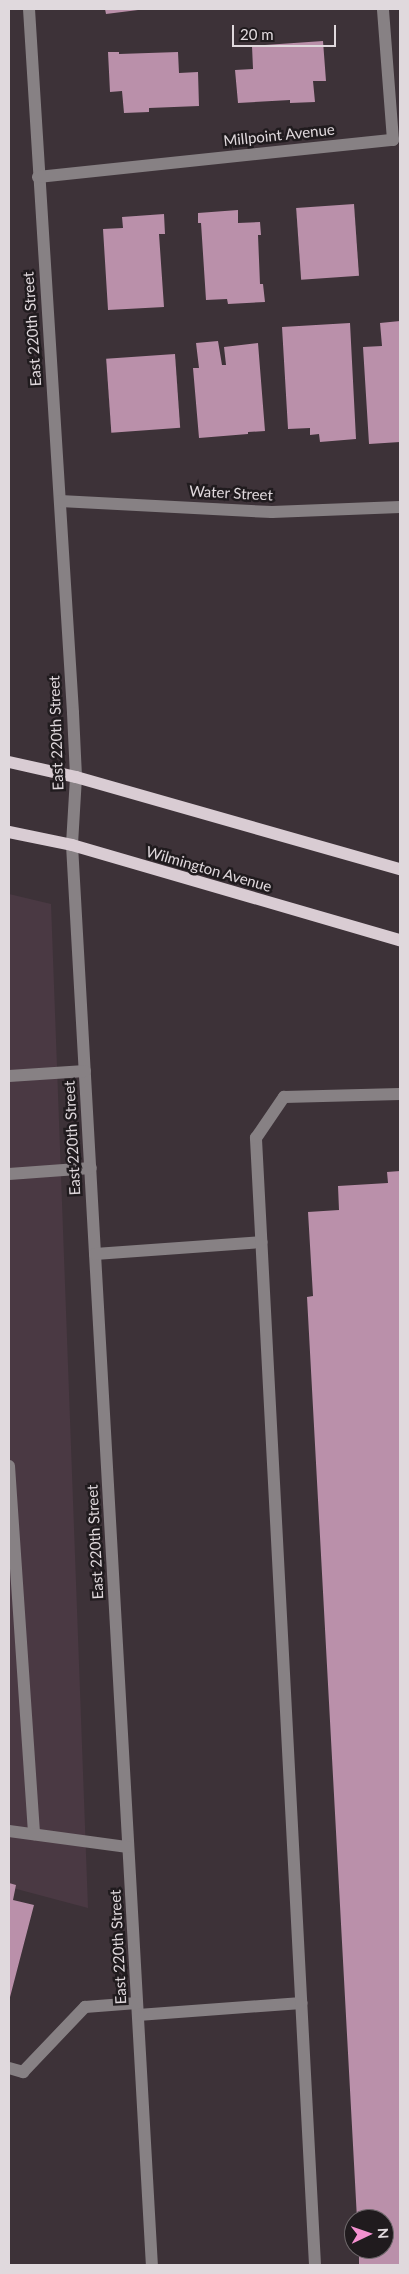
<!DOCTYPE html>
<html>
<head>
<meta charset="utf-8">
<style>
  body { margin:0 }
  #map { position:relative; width:409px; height:2274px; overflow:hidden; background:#3d3238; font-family:Lato,sans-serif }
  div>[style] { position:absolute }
  .built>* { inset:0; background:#4a3943 }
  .building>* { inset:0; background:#ba90aa; transform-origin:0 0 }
  .minor>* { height:12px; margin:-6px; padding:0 6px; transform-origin:6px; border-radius:6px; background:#878184 }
  .major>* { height:12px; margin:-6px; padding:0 6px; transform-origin:6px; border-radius:6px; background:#d9ccd3 }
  span { translate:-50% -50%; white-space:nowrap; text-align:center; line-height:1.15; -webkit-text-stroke:5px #201b1e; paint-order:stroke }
  .street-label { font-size:15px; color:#e0d9dd }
  .frame { position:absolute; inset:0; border:10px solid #e0d9dd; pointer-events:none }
  .north { position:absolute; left:344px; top:2209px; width:50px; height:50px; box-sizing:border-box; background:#201b1e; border:1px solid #6d676a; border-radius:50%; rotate:87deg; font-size:14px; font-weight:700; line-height:20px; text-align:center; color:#e0d9dd }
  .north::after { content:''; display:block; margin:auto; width:18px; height:22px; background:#f591d1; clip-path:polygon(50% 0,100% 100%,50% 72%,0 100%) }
  .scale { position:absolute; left:232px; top:25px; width:104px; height:22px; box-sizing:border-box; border:2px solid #e0d9dd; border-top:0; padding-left:6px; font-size:15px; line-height:18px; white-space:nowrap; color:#e0d9dd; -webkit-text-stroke:4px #201b1e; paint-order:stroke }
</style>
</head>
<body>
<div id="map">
  <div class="built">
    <i style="clip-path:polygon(9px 894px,51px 904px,88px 1908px,9px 1887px)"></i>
  </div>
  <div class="building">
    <i style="clip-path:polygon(105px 9px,138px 9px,138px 10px,106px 14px)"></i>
    <i style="clip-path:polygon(323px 41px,326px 81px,313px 81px,315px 102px,290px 103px,290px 100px,238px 103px,235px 70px,253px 69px,252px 46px)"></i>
    <i style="clip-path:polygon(108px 52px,119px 52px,119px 54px,178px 52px,179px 73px,198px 72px,199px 106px,149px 108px,149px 112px,124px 113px,122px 91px,110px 92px)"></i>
    <i style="left:354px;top:204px;width:72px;height:58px;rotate:86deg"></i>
    <i style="clip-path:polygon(238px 210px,238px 223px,260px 222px,261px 235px,258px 235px,260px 284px,263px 284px,265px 302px,228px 304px,227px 299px,206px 300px,201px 223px,198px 223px,198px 213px)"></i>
    <i style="clip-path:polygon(164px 214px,165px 234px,159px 234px,164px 307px,108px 310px,103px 229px,123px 228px,122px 217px)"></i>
    <i style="clip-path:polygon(400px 321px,400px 442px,369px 444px,363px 347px,382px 346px,380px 323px)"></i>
    <i style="clip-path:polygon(350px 323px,356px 439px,320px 442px,319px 434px,310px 435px,310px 428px,288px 429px,282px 327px)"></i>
    <i style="clip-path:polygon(218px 341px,222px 365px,226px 365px,224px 347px,258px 343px,265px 431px,248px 432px,248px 434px,199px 438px,193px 368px,199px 368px,196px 343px)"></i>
    <i style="left:175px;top:354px;width:74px;height:69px;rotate:86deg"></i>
    <i style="clip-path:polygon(400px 1171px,400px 2265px,359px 2265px,359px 2249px,384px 2249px,384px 2219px,357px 2219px,307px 1297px,313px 1296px,308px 1212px,339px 1210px,338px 1186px,388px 1183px,387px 1172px)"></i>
    <i style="clip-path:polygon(9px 1883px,16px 1885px,13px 1900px,34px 1905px,9px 2001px)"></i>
  </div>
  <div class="minor">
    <i style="left:29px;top:9px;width:705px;rotate:86.42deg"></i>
    <i style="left:73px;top:713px;width:64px;rotate:87.3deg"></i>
    <i style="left:76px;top:777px;width:68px;rotate:93.4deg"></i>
    <i style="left:72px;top:845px;width:1422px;rotate:86.78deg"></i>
    <i style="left:38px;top:177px;width:357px;rotate:-6deg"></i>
    <i style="left:393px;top:140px;width:131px;rotate:-94.4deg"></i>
    <i style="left:60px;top:501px;width:212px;rotate:3deg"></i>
    <i style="left:272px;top:512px;width:128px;rotate:-2.2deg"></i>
    <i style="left:9px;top:1076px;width:76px;rotate:-3.8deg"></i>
    <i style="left:9px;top:1174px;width:82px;rotate:-4.2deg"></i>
    <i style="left:95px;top:1254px;width:167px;rotate:-4.1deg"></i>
    <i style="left:9px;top:1466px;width:369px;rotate:86.1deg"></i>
    <i style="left:9px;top:1831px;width:120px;rotate:7.7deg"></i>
    <i style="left:138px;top:2015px;width:164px;rotate:-4.2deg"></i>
    <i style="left:9px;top:2068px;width:15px;rotate:16deg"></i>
    <i style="left:23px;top:2072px;width:90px;rotate:-46.4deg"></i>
    <i style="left:85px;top:2007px;width:52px;rotate:-4.4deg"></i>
    <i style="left:315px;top:2265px;width:1129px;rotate:-93deg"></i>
    <i style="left:256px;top:1138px;width:50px;rotate:-55.7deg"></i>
    <i style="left:284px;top:1097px;width:116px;rotate:-1.5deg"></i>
  </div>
  <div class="major">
    <i style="left:9px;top:762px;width:69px;rotate:12.6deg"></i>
    <i style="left:76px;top:777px;width:337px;rotate:15.9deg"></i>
    <i style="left:9px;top:832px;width:64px;rotate:11.7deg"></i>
    <i style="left:72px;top:845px;width:341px;rotate:16.2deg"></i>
  </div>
  <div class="street-label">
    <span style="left:279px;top:135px;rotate:-6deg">Millpoint Avenue</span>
    <span style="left:32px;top:329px;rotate:-94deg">East 220th Street</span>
    <span style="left:231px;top:493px;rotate:3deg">Water Street</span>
    <span style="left:56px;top:733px;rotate:-92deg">East 220th Street</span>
    <span style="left:209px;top:869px;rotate:16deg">Wilmington Avenue</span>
    <span style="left:72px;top:1138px;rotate:-93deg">East 220th Street</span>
    <span style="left:95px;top:1542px;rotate:-93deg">East 220th Street</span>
    <span style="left:118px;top:1947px;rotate:-93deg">East 220th Street</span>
  </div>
  <div class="frame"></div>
  <div class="north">N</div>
  <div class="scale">20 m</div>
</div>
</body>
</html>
